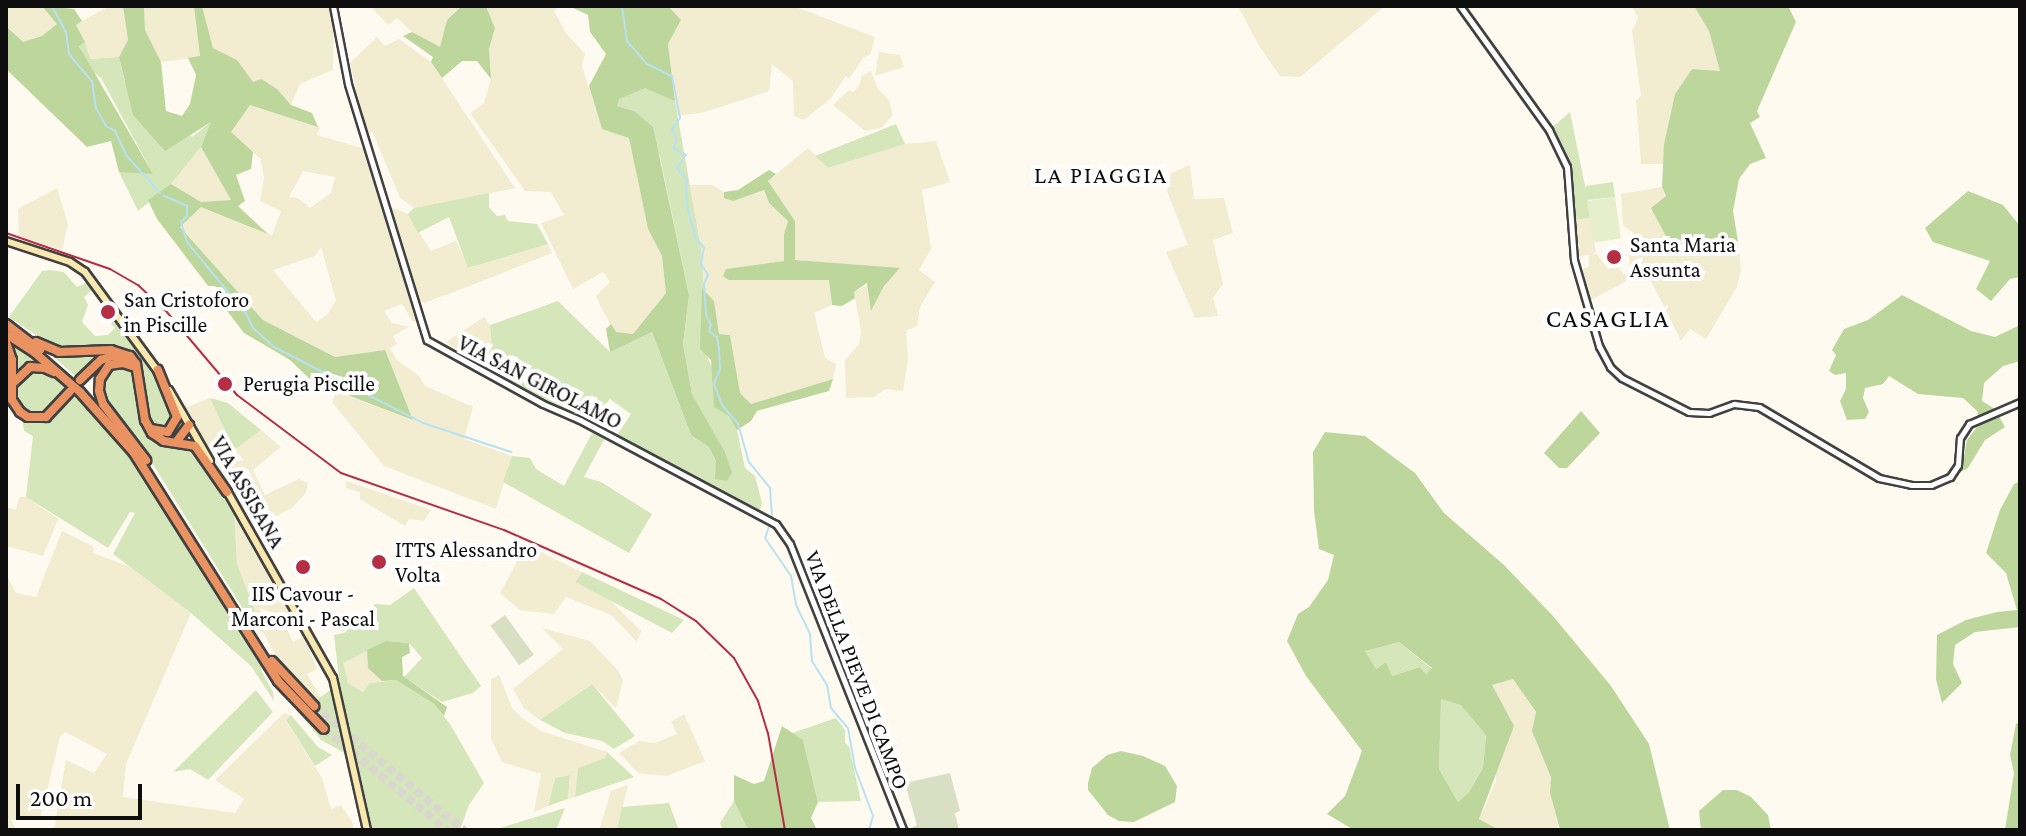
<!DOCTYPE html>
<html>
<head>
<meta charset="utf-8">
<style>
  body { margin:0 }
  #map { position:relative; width:2026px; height:836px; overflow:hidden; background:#fefaf0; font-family:"Crimson Pro",serif }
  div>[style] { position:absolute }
  .farmland>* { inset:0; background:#f2ecd1 }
  .green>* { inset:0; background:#d6e6bb }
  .forest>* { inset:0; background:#bcd69c }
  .cemetery>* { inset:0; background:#d8dfc2; transform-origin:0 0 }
  .pitch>* { inset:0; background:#e6eecc; transform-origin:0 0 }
  .stream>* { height:2px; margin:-1px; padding:0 1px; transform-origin:1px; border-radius:1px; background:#b8e2f2 }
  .motorway-tunnel>* { height:8px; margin-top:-4px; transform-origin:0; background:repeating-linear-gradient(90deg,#dad7ce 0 8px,transparent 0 12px) }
  .roads { filter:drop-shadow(2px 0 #414141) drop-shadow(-2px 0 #414141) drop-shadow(0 2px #414141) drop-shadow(0 -2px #414141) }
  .tertiary>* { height:5px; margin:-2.5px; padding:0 2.5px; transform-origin:2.5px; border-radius:2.5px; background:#fff }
  .secondary>* { height:6px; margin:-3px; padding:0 3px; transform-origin:3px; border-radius:3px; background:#f9e9af }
  .motorway>* { height:8px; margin:-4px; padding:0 4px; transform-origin:4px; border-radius:4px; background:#ea9261 }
  .rail>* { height:2px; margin:-1px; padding:0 1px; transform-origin:1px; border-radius:1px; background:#b42f43 }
  .dots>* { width:22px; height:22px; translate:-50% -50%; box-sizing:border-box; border:4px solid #fff; border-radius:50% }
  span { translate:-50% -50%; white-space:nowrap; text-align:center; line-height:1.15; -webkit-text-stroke:8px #fff; paint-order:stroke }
  .poi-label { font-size:22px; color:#0e0e0e }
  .left { translate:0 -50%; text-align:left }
  .street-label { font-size:22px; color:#0e0e0e }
  .neighbourhood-label { font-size:24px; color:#0e0e0e; letter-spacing:2px }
  .quarter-label { font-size:26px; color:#0e0e0e; letter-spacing:2px }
  .frame { position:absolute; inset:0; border:8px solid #0e0e0e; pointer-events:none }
  .scale { position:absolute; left:16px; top:784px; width:126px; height:36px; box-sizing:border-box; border:4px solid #0e0e0e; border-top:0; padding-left:10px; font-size:24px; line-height:28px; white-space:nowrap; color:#0e0e0e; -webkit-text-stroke:6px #fff; paint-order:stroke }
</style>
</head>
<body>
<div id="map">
  <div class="farmland">
    <i style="clip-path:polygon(6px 6px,42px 6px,58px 24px,42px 36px,23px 42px,6px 25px)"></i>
    <i style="clip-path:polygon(110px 6px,123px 6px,128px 40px,119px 57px,89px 59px,76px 24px)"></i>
    <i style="clip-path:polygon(144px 6px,194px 6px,200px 57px,161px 62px,145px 30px)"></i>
    <i style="clip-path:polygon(202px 6px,329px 6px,334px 10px,333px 70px,300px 84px,291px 105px,277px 89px,253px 82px,237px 60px,213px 48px)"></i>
    <i style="clip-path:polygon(370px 6px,462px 6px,447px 20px,440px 48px,412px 32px,397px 18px,388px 25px)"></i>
    <i style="clip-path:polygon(486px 6px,560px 6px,554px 11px,566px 33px,585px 54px,582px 66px,602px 129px,629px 137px,648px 229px,662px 256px,666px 293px,633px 334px,615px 332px,604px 313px,596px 296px,610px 282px,603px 272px,573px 289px,541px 223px,564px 215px,551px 192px,525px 191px,470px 113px,484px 103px,491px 79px,489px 49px,495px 28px)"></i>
    <i style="clip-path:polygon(668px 6px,793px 6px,875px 37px,870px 55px,864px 57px,849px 79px,846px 76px,830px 99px,804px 120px,794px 116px,793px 81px,772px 64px,769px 91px,705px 112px,677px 116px,668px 44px,681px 20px)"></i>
    <i style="clip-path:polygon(1238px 6px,1385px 6px,1300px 77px,1280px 76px,1259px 46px)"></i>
    <i style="clip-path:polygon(1632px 6px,1694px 6px,1709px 31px,1721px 71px,1692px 69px,1675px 94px,1664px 144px,1664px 164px,1641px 164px,1636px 100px,1641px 96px,1632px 31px,1638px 18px)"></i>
    <i style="clip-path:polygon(377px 37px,385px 46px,399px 39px,431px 62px,515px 188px,414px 208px,400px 198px,373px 133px,366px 131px,350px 63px)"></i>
    <i style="clip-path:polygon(879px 52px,900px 55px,904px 67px,875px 76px)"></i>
    <i style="clip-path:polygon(871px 71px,878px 89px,889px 100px,893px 115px,881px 128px,865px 131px,833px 105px,849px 90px,853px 92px,859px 86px,862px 76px)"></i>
    <i style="clip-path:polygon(evenodd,250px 105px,320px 127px,317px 135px,368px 150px,386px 205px,408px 214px,431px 251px,456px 241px,469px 268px,548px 244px,552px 253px,475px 284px,424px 303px,408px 296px,417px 321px,413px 322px,402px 304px,384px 311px,392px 323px,409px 327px,393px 336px,397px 344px,390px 348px,397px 360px,419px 376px,425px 386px,473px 407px,464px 439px,512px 456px,496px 509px,384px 466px,332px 402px,336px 392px,413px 420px,385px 350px,335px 357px,263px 320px,180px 227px,201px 207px,272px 235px,281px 211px,260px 201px,264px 179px,261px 159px,230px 132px,250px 105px,303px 171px,335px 177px,331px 193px,310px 208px,298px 198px,289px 197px,303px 171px,250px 105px,321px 247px,336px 300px,327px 315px,316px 322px,273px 270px,315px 256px,321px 247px)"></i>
    <i style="clip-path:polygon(936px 141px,950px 182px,922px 190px,931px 249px,919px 270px,935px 282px,920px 307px,917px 326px,906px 331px,908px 357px,903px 391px,886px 389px,874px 397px,846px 398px,845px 360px,859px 344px,861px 332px,854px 292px,870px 284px,872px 309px,884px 286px,899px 269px,795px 260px,795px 221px,768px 181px,808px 148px,828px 168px,905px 144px)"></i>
    <i style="clip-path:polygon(201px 147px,231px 200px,201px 202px,171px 184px)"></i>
    <i style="clip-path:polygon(1190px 165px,1194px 199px,1224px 198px,1233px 233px,1213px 240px,1223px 284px,1213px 298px,1218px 316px,1195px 318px,1166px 252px,1188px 245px,1167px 191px,1171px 173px)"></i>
    <i style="clip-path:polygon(690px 185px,712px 185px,724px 192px,724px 198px,763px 190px,769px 203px,788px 221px,784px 234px,784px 261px,727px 269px,729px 280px,829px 280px,832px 305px,814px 313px,825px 358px,836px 364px,833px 379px,751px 404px,740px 393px,730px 335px,719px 334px,714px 301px,702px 288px,702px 254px)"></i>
    <i style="clip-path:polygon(1662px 187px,1681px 246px,1738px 241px,1741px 270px,1737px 287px,1706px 339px,1690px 329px,1681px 341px,1642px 263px,1630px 279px,1589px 301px,1580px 270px,1589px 267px,1589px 255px,1576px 257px,1572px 220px,1590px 218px,1596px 252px,1591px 255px,1597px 254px,1608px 269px,1617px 266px,1624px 274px,1630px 272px,1629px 249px,1643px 254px,1640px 238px,1623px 225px,1621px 194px)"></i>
    <i style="clip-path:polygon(57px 188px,68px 224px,62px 250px,19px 236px,18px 209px)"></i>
    <i style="clip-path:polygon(484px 317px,490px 325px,494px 373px,446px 342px)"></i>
    <i style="clip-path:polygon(210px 398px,234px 450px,261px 430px,281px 447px,253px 470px,265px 495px,299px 479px,308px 483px,306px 493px,293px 507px,254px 528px,185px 408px)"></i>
    <i style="clip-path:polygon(346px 481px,431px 510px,424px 521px,409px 519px,405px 526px,360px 499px,360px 492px,346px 488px)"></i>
    <i style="clip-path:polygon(19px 497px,26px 497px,58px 519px,43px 556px,6px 546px,6px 507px,16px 510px)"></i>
    <i style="clip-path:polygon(234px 508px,296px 621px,287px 629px,293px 642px,304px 637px,317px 669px,307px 674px,322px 699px,314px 702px,283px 669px,263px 632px,237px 564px)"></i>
    <i style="clip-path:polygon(62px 531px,94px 547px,93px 553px,130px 567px,191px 613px,126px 764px,123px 797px,235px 813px,244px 799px,215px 780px,284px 713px,291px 715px,286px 721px,322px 778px,331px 809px,341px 805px,353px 823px,353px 830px,54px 830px,66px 760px,94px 773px,107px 754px,65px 732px,60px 737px,41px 816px,11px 820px,16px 830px,6px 830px,6px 574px,16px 593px,36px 597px)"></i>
    <i style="clip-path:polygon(526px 545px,582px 572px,575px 582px,609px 599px,641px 631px,637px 642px,611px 615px,566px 597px,554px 614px,520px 610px,500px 593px)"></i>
    <i style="clip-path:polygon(542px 628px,590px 641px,617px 669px,623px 680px,616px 708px,592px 684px,540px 720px,524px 708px,513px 689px,563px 649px)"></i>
    <i style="clip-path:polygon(367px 650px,368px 667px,382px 681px,370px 683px,363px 692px,348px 683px,342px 663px)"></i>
    <i style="clip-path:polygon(499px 675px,512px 708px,521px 717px,541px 731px,607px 752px,605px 758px,578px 768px,575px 797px,568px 799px,570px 775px,555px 778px,548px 806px,534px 812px,541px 774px,502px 762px,491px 739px,491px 679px)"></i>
    <i style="clip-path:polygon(1513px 679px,1536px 713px,1551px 773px,1550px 793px,1559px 830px,1499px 830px,1479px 820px,1496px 781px,1492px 685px)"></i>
    <i style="clip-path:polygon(684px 714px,705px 761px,667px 776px,638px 773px,619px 753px,639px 741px,655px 743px,677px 734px,671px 722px)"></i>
    <i style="clip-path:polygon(628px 785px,617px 830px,599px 830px,611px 791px)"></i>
  </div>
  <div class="green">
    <i style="clip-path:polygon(85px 42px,90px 59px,119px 57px,125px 83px,192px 137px,212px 121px,201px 147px,171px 184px,138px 211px,119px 172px,152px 172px,101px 78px,90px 69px,79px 45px)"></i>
    <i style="clip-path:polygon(645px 87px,675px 101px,702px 254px,706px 353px,737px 430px,745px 468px,755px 476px,762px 503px,759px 515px,615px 438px,631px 414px,610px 399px,589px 424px,509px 385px,494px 373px,490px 325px,558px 301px,610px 352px,652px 332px,691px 435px,709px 447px,716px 461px,724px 450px,692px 394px,683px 344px,689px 295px,660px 157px,634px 111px,617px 106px,618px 99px)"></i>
    <i style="clip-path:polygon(1570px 112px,1585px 186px,1613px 182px,1615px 197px,1588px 200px,1590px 218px,1572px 220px,1567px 167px,1549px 130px)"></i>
    <i style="clip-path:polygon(896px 124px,905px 144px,828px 168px,815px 156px)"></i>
    <i style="clip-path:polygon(489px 193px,489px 207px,497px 216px,505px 215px,508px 221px,537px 224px,548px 244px,468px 268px,449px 217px,418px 233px,408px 214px,414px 208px)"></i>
    <i style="clip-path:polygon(50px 270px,64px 272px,77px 287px,88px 282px,93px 289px,84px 297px,88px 305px,82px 322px,95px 336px,108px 335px,115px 328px,111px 324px,116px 316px,155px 372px,175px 416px,169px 429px,152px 427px,148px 420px,141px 365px,129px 352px,111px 346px,55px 348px,9px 317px,42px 271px)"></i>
    <i style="clip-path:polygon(6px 337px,44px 364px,30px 364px,20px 371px,47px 370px,61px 381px,117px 437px,154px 488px,261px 659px,261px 670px,273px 692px,274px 701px,251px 666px,191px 613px,113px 554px,135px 513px,130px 512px,108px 548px,26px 497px,33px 436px,24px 431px,22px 419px,6px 405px,6px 374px,14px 373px)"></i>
    <i style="clip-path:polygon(47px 350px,111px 351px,78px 379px)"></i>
    <i style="clip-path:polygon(115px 364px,134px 371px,150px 434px,190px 445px,226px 492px,234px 508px,237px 564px,263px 632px,255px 628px,144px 450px,105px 402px,100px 386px,102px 376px)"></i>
    <i style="clip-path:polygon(210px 398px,228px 403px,261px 430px,234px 450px)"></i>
    <i style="clip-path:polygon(592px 433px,605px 438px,584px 477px,601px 482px,652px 514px,629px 553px,503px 482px,512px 456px,530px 458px,536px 469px,564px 486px)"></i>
    <i style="clip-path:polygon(582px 572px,684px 620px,672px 633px,575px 582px)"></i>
    <i style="clip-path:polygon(414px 588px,481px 686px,473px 693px,442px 702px,404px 677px,422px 658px,409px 643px,386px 641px,343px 663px,348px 683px,363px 692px,370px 683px,396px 680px,434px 704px,450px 724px,484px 783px,469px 805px,460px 830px,372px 830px,340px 686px,334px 635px,344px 633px,375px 604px,390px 605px)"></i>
    <i style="clip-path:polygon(1399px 642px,1432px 669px,1426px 676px,1420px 667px,1392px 676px,1386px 662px,1376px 669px,1364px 651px)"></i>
    <i style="clip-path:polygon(592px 684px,635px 736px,614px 749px,602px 741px,565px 733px,540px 720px)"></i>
    <i style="clip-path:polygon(333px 688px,348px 755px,321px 740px,289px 701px,323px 731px,307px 707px,312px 709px,314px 702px)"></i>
    <i style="clip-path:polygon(256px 690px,273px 712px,208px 780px,190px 769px,173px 772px)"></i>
    <i style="clip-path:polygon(1441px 699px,1461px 704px,1486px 734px,1483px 768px,1469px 792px,1458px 802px,1439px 769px)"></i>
    <i style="clip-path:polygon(291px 715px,318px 747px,332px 755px,315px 766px,286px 720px)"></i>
    <i style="clip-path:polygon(836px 718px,845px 730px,845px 743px,849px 746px,861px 801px,818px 802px,803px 740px,792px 733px)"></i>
    <i style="clip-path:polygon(607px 752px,634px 777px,575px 797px,578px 768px,605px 758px)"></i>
    <i style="clip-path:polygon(570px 775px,568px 799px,548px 806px,555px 778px)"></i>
    <i style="clip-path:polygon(734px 801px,748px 830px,723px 830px,720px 823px)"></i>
    <i style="clip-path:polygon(669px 803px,678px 828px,674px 830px,617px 830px,622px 807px)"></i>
    <i style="clip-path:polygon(565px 808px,556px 830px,497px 829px)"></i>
  </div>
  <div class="forest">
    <i style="clip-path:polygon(42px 6px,74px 9px,82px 21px,76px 25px,85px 42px,79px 46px,153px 174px,119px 172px,111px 141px,87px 147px,6px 69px,6px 26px,23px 42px,42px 36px,57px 24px)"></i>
    <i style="clip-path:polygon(123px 6px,144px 6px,145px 30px,161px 62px,166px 111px,182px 116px,190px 104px,196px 75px,188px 58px,200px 56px,194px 6px,202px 6px,213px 48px,237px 60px,253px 82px,261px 79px,277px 89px,291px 105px,312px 113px,318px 127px,250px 105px,231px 132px,253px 152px,251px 169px,236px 175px,245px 201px,238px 206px,268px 234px,201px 207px,180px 227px,263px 320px,335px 357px,385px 350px,413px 420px,313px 382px,290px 360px,244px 333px,157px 219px,148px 200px,171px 184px,201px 202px,231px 200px,201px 147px,211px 122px,165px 151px,133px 115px,119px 57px,128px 40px)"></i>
    <i style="clip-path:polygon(462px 6px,486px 6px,495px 28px,489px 49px,491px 79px,477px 61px,462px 61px,442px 78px,431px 62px,433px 57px,403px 36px,412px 32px,440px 47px,447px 20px)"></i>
    <i style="clip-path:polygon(569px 6px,668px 6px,681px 20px,668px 44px,675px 101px,645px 88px,619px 99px,617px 106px,634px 111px,653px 127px,689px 295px,683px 344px,692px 394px,724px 450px,732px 473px,727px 481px,715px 479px,716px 461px,709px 447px,691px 435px,652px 332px,610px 352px,606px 329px,611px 324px,616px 332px,633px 334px,666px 293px,662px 256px,648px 229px,629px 138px,602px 129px,589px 86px,606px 54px,590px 32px,588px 15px)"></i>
    <i style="clip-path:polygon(1694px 6px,1788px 6px,1796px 22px,1757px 111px,1760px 117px,1750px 123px,1766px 158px,1750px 164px,1739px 179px,1733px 211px,1738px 241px,1681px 246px,1666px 236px,1651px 208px,1666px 196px,1662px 187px,1664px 144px,1675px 94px,1692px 69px,1720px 71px,1709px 31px)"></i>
    <i style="clip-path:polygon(769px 170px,776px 174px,768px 181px,795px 221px,795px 260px,900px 268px,884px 286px,871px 311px,867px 283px,854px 292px,855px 298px,842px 306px,832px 305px,829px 280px,729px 280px,723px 276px,726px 269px,784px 261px,784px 234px,788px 221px,769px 203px,764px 190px,733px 201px,724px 198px,724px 192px,738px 190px)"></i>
    <i style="clip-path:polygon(1968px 191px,2003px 205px,2020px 226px,2020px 277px,2010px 279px,1991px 301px,1976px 289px,1990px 261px,1933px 242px,1925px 228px)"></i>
    <i style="clip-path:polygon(702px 288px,714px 301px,719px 334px,730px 335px,740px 393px,751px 404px,833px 379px,829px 391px,757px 411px,751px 421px,737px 430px,729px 416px,714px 407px,711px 360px,700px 349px)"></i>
    <i style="clip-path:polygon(1902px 295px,1971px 331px,1995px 337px,2020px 325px,2020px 361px,2003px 366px,1984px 383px,1982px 401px,1995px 409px,2005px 427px,1985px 440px,1968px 468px,1961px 472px,1967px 440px,1980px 423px,1977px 411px,1963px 398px,1918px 394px,1889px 376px,1883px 384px,1865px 388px,1863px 398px,1869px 412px,1865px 419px,1847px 420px,1840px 401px,1846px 389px,1846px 373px,1835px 375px,1829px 371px,1836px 355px,1832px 350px,1844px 329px,1868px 320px)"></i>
    <i style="clip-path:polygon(1581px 411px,1600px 433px,1567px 468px,1559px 468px,1544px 453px)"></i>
    <i style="clip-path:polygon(evenodd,1325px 432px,1365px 436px,1415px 473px,1444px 513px,1504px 565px,1553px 616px,1611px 686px,1649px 744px,1670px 830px,1560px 830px,1550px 793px,1551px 777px,1532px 731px,1536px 712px,1513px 679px,1492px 685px,1514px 726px,1479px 819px,1499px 830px,1354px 830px,1327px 814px,1345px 796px,1362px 751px,1306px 676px,1287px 641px,1298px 614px,1309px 607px,1328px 580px,1334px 555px,1319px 549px,1314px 511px,1313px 452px,1325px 432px,1399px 642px,1432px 668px,1426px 675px,1420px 667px,1392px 676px,1386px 662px,1376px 669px,1365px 651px,1399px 642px,1325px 432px,1441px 699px,1461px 705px,1486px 735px,1483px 768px,1469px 792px,1458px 802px,1439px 769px,1441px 699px)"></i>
    <i style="clip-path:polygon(2020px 481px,2020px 627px,1975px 632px,1955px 645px,1953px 664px,1962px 683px,1942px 703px,1936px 679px,1937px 635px,1966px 620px,1997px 612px,2017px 610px,2006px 573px,1986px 553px,2000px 510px,2014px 484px)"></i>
    <i style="clip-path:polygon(386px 641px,409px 643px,410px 653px,402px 657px,403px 676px,447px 707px,444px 716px,434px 704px,396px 680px,382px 681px,368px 668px,367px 650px)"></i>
    <i style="clip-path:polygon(2020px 722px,2020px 830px,2005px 830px,2014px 773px,2010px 755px,2016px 724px)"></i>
    <i style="clip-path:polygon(782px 726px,803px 740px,818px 802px,811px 818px,817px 830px,748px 830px,734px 801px,734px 775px,754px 784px,764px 781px)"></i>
    <i style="clip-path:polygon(1121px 751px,1143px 756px,1165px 766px,1177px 786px,1175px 802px,1134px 822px,1119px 821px,1108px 815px,1088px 790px,1088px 783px,1092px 768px,1107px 755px)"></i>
    <i style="clip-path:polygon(1723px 790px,1737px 790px,1751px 797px,1768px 815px,1771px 830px,1701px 830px,1699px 811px)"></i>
  </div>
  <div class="cemetery">
    <i style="left:505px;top:615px;width:49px;height:18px;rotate:54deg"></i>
    <i style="clip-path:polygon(950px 773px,960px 811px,955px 813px,959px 830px,907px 830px,917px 825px,905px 783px)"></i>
  </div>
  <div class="pitch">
    <i style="left:1615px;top:197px;width:42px;height:28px;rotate:82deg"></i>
  </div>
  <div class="stream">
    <i style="left:52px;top:6px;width:30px;rotate:62deg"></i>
    <i style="left:66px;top:32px;width:22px;rotate:82deg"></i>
    <i style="left:69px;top:54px;width:35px;rotate:50deg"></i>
    <i style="left:92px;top:81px;width:27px;rotate:82deg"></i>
    <i style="left:96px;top:108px;width:21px;rotate:61deg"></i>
    <i style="left:106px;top:126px;width:10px;rotate:29deg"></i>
    <i style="left:115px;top:131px;width:26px;rotate:65deg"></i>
    <i style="left:126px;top:155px;width:51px;rotate:48.2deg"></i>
    <i style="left:622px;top:6px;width:35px;rotate:82deg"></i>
    <i style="left:627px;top:41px;width:30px;rotate:49deg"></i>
    <i style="left:647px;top:64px;width:28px;rotate:26deg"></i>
    <i style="left:672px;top:76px;width:43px;rotate:79.2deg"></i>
    <i style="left:680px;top:118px;width:14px;rotate:126deg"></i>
    <i style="left:672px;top:129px;width:12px;rotate:66deg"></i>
    <i style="left:677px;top:140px;width:9px;rotate:117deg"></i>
    <i style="left:673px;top:148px;width:15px;rotate:28deg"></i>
    <i style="left:686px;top:155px;width:16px;rotate:125deg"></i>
    <i style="left:677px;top:168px;width:13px;rotate:48deg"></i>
    <i style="left:686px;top:178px;width:27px;rotate:88deg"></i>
    <i style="left:687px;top:205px;width:34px;rotate:75deg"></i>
    <i style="left:696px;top:238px;width:13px;rotate:51deg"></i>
    <i style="left:704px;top:248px;width:16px;rotate:101deg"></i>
    <i style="left:701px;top:264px;width:13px;rotate:58deg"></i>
    <i style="left:708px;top:275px;width:10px;rotate:114deg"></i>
    <i style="left:704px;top:284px;width:31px;rotate:86deg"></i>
    <i style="left:706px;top:315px;width:11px;rotate:63deg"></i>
    <i style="left:711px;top:325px;width:6px;rotate:108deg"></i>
    <i style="left:709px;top:331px;width:10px;rotate:37deg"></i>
    <i style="left:717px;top:337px;width:11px;rotate:80deg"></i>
    <i style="left:719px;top:348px;width:21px;rotate:87deg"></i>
    <i style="left:720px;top:369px;width:16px;rotate:112deg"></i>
    <i style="left:714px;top:384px;width:22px;rotate:69deg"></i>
    <i style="left:722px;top:405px;width:25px;rotate:50deg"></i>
    <i style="left:738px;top:424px;width:40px;rotate:74deg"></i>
    <i style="left:749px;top:462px;width:33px;rotate:51deg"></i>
    <i style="left:770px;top:488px;width:29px;rotate:86deg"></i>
    <i style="left:772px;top:517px;width:22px;rotate:108deg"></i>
    <i style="left:765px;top:538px;width:46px;rotate:55.6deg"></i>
    <i style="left:791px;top:576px;width:29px;rotate:80deg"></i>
    <i style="left:796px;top:605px;width:32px;rotate:64deg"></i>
    <i style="left:810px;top:634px;width:27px;rotate:86deg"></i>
    <i style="left:812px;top:661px;width:28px;rotate:58deg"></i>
    <i style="left:827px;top:685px;width:23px;rotate:80deg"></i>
    <i style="left:831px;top:708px;width:26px;rotate:50deg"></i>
    <i style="left:848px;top:728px;width:41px;rotate:80.1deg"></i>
    <i style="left:855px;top:768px;width:51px;rotate:69.4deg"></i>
    <i style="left:873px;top:816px;width:15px;rotate:106deg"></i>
    <i style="left:164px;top:196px;width:25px;rotate:23deg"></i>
    <i style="left:187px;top:206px;width:10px;rotate:90deg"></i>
    <i style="left:187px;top:216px;width:8px;rotate:135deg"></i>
    <i style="left:181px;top:222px;width:21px;rotate:73deg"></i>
    <i style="left:187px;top:242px;width:94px;rotate:50.6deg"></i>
    <i style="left:247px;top:315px;width:14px;rotate:65deg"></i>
    <i style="left:253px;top:328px;width:28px;rotate:42deg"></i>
    <i style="left:274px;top:347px;width:167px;rotate:27deg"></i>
    <i style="left:423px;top:423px;width:93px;rotate:18.2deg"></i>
  </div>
  <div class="motorway-tunnel">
    <i style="left:314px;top:706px;width:195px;rotate:39.6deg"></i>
    <i style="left:324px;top:729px;width:159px;rotate:39.4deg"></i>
  </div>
  <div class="roads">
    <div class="tertiary">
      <i style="left:333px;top:6px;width:79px;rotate:79.1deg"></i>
      <i style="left:348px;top:84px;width:268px;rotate:72.9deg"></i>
      <i style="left:427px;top:340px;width:132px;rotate:28.9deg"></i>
      <i style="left:543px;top:404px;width:40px;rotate:23.4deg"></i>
      <i style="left:580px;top:420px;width:222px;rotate:28deg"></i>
      <i style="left:776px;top:524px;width:24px;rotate:55deg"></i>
      <i style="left:790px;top:544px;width:308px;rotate:68.4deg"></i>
      <i style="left:1460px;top:6px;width:153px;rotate:54.3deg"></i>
      <i style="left:1549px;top:130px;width:41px;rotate:64.1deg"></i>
      <i style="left:1567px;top:167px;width:93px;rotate:85.7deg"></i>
      <i style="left:1574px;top:260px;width:90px;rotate:73.8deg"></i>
      <i style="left:1599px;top:346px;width:24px;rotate:62deg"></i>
      <i style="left:1610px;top:367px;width:16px;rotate:43deg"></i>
      <i style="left:1622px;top:378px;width:75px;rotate:26.9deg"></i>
      <i style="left:1689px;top:412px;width:20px;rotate:3deg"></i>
      <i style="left:1709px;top:413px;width:27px;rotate:-20deg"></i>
      <i style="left:1734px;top:404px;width:25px;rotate:7deg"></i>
      <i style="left:1759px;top:407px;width:139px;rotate:30.6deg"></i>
      <i style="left:1879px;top:478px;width:33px;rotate:12deg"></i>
      <i style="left:1911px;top:485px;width:20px"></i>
      <i style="left:1931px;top:485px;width:21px;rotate:-23deg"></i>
      <i style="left:1950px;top:477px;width:14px;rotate:-56deg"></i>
      <i style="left:1958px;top:465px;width:27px;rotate:-86deg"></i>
      <i style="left:1960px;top:438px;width:17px;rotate:-57deg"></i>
      <i style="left:1969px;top:424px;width:56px;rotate:-23.3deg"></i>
    </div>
    <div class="secondary">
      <i style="left:6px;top:241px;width:67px;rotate:18.2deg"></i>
      <i style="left:70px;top:262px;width:18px;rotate:34deg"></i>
      <i style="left:85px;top:272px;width:127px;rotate:53.7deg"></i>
      <i style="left:169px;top:390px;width:82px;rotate:60deg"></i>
      <i style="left:227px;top:491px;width:215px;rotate:60.5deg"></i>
      <i style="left:333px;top:678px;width:156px;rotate:77.4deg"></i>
    </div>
    <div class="motorway">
      <i style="left:6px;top:324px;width:43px;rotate:37.4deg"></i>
      <i style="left:6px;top:334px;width:33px;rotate:33deg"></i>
      <i style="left:34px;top:352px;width:61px;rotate:41deg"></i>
      <i style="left:80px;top:392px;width:81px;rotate:48.5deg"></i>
      <i style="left:134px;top:453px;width:270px;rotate:57.7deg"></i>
      <i style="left:278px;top:681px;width:66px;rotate:46.2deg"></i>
      <i style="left:6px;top:342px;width:19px;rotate:72deg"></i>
      <i style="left:12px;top:360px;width:40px;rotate:90deg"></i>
      <i style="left:12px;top:400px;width:14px;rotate:56deg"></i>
      <i style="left:20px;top:412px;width:9px;rotate:32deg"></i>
      <i style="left:28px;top:417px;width:18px"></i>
      <i style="left:46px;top:417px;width:35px;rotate:-47deg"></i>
      <i style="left:36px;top:342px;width:25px;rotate:23deg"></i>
      <i style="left:59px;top:352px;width:52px;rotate:-2.2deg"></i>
      <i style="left:111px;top:350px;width:20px;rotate:18deg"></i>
      <i style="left:130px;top:356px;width:10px;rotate:53deg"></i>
      <i style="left:136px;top:364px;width:57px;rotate:80.9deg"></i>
      <i style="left:145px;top:420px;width:15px;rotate:62deg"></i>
      <i style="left:152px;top:433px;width:14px;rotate:34deg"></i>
      <i style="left:164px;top:441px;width:31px;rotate:9deg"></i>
      <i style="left:195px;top:446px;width:56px;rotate:55.2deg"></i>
      <i style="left:135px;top:367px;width:13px;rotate:-162deg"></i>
      <i style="left:123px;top:363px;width:14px;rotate:172deg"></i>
      <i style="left:109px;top:365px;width:17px;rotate:123deg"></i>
      <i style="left:100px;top:379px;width:12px;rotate:95deg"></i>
      <i style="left:99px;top:391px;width:14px;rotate:73deg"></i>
      <i style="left:103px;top:404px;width:71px;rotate:52.5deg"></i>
      <i style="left:80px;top:380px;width:29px;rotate:-44deg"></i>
      <i style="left:101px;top:360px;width:12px;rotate:-20deg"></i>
      <i style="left:112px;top:356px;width:15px;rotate:16deg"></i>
      <i style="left:12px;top:384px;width:25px;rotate:-43deg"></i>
      <i style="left:30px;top:367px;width:15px;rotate:4deg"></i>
      <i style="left:45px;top:368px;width:10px;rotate:24deg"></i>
      <i style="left:151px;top:429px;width:17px;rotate:10deg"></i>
      <i style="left:168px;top:432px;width:17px;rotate:-59deg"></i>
      <i style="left:177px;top:417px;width:51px;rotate:-112deg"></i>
      <i style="left:177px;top:441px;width:20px;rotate:-53deg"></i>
      <i style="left:272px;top:661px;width:62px;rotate:47deg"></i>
    </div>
  </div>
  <div class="rail">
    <i style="left:6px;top:233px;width:110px;rotate:19.1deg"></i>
    <i style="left:110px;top:269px;width:32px;rotate:30deg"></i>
    <i style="left:138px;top:285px;width:38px;rotate:43deg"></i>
    <i style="left:166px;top:311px;width:110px;rotate:49.8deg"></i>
    <i style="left:237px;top:395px;width:130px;rotate:36.9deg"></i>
    <i style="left:341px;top:473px;width:173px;rotate:19.3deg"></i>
    <i style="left:504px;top:530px;width:171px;rotate:23.7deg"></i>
    <i style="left:661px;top:599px;width:41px;rotate:32.2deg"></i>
    <i style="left:696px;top:621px;width:53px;rotate:44.2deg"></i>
    <i style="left:734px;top:658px;width:49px;rotate:60.8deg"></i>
    <i style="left:758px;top:701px;width:34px;rotate:73deg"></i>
    <i style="left:768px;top:733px;width:98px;rotate:80.1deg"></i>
  </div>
  <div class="dots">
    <i style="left:1614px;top:257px;background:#b42f43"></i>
    <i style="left:108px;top:312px;background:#b42f43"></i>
    <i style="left:225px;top:384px;background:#b42f43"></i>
    <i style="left:379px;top:562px;background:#b42f43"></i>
    <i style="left:303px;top:567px;background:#b42f43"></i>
  </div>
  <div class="poi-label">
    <span class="left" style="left:1630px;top:257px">Santa Maria<br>Assunta</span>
    <span class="left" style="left:124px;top:312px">San Cristoforo<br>in Piscille</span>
    <span class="left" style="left:243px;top:384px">Perugia Piscille</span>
    <span class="left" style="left:395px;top:562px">ITTS Alessandro<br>Volta</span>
    <span style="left:303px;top:606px">IIS Cavour -<br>Marconi - Pascal</span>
  </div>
  <div class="street-label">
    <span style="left:540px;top:382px;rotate:27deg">VIA SAN GIROLAMO</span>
    <span style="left:248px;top:492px;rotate:60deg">VIA ASSISANA</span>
    <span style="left:857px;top:670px;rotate:69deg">VIA DELLA PIEVE DI CAMPO</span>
  </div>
  <div class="neighbourhood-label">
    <span style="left:1101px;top:175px">LA PIAGGIA</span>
  </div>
  <div class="quarter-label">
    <span style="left:1608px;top:319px">CASAGLIA</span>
  </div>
  <div class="frame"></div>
  <div class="scale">200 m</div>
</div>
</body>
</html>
